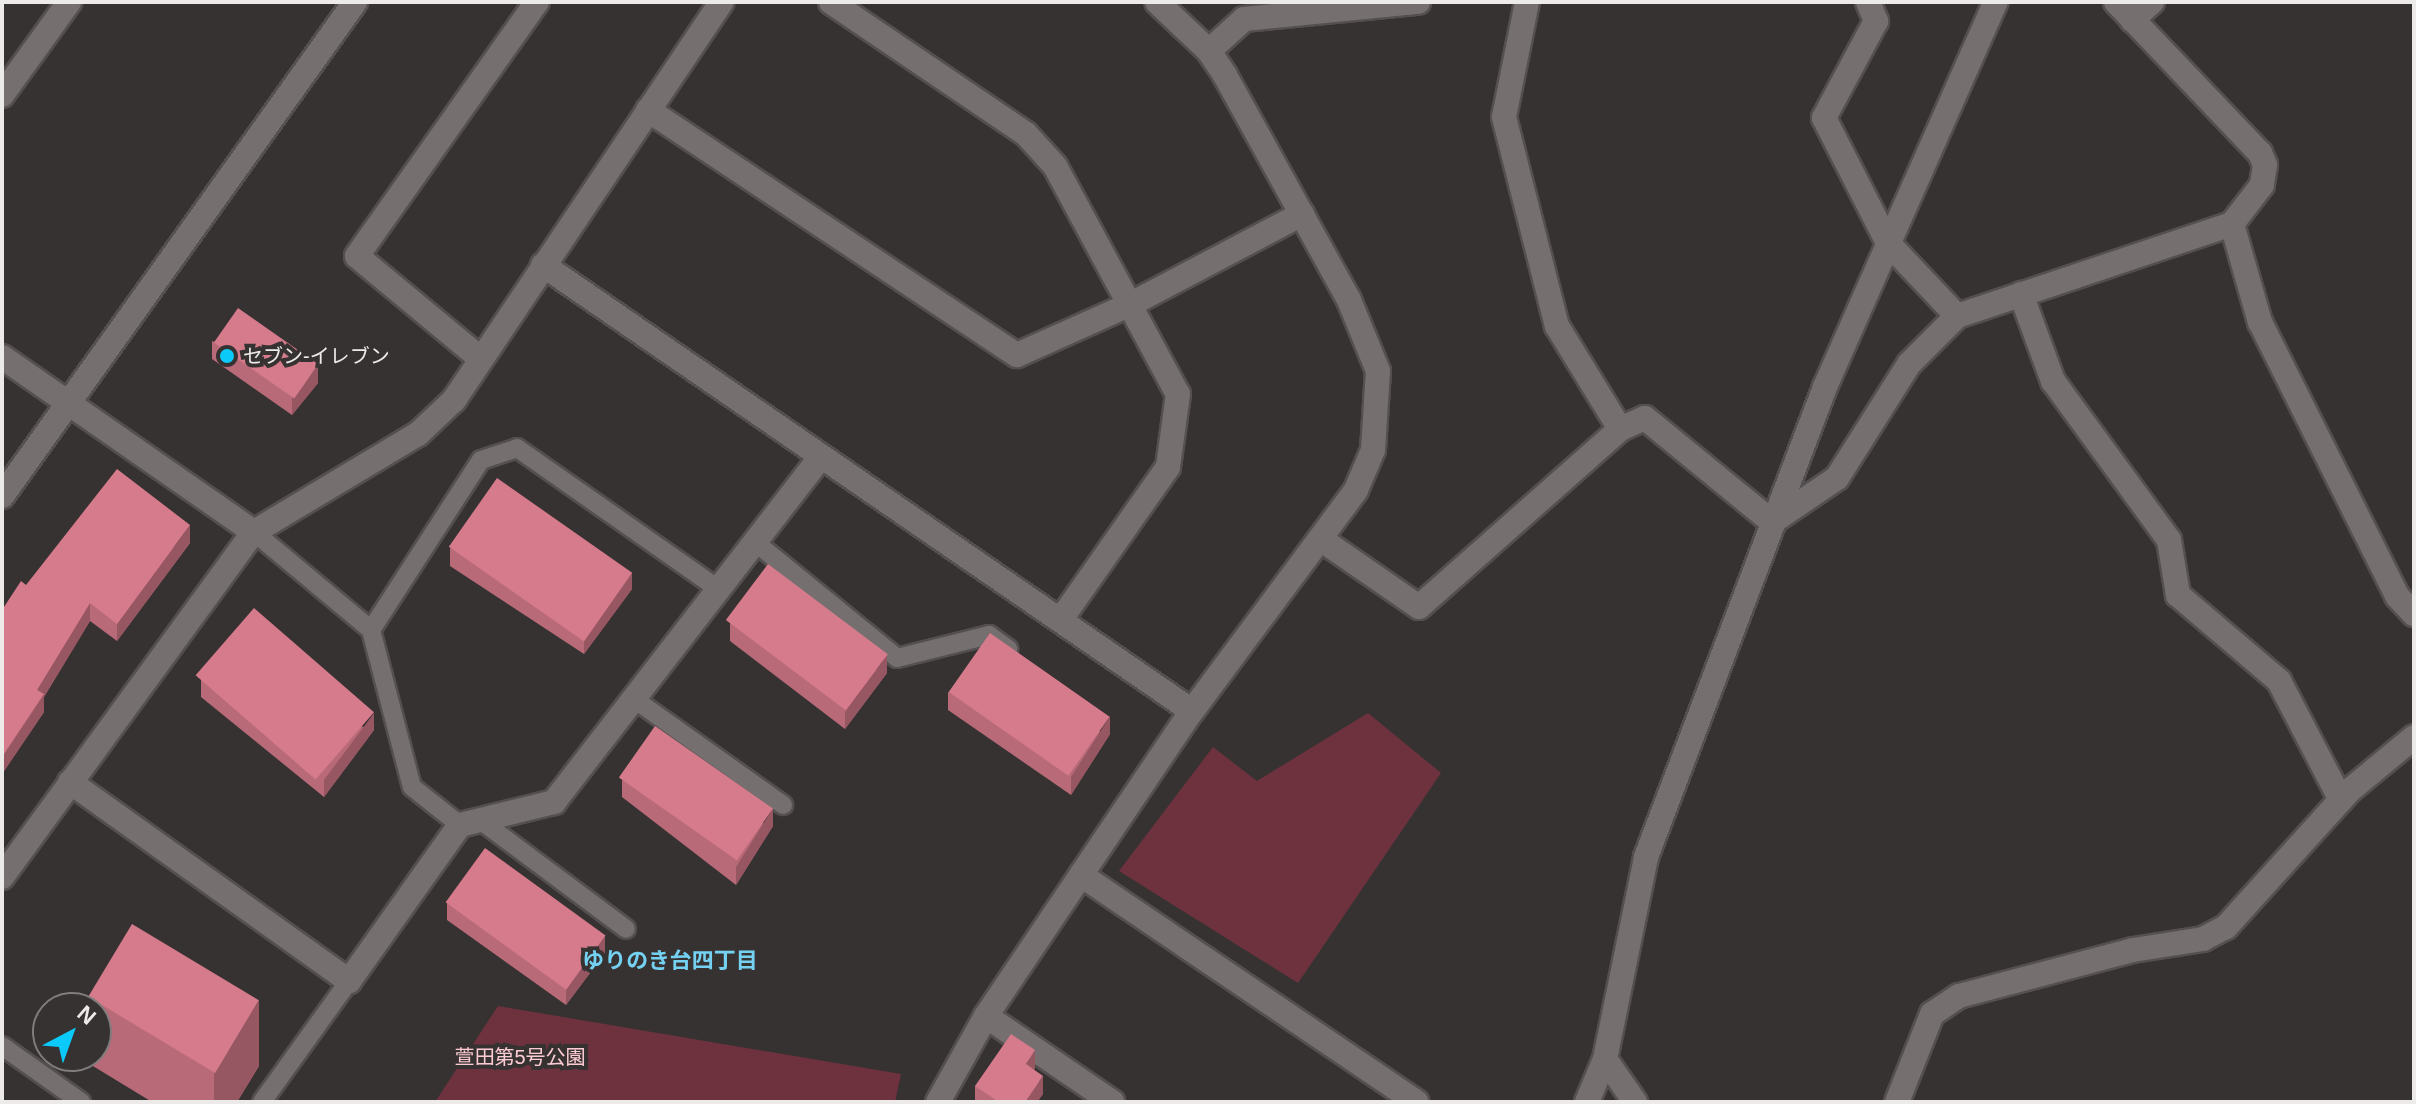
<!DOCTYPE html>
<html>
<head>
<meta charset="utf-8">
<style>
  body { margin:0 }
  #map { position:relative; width:2416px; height:1104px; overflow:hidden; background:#373232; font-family:Arial,"Noto Sans JP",sans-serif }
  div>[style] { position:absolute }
  .green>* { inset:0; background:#6e323e }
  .roads { filter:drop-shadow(2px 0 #544f50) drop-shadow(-2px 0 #544f50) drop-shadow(0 2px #544f50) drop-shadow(0 -2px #544f50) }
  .lane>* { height:18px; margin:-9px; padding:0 9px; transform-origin:9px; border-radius:9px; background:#756f70 }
  .street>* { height:24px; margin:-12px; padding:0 12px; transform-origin:12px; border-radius:12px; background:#756f70 }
  .secondary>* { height:24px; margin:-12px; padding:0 12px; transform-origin:12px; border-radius:12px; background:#756f70 }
  .wall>* { inset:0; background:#b86a78 }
  .shaded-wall>* { inset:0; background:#965662 }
  .building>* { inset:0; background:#d67b8c; transform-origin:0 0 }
  .dots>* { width:22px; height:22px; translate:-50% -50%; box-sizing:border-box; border:4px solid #373232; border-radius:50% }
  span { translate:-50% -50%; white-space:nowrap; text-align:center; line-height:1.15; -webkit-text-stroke:8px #373232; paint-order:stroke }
  .poi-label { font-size:20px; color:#edeaea }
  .left { translate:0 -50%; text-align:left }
  .park-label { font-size:20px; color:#fdcbd2 }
  .neighbourhood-label { font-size:22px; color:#74d1f2; font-weight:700 }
  .frame { position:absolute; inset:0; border:4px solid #edeaea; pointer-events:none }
  .north { position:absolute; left:32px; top:992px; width:80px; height:80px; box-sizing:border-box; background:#373232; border:2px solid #807c7c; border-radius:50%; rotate:41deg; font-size:22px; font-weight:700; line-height:32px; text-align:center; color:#edeaea }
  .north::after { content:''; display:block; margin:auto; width:28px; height:36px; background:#0bcafa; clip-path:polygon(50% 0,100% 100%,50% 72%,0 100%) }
</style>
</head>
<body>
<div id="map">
  <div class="green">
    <i style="clip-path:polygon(1368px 713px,1441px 773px,1298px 983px,1119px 871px,1213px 747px,1257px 781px)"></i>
    <i style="clip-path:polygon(498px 1006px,901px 1074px,895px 1102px,435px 1102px)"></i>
  </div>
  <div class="roads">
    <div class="lane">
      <i style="left:254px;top:532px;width:153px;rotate:39.9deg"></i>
      <i style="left:371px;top:630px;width:162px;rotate:75.4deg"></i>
      <i style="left:412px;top:787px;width:61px;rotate:38.4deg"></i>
      <i style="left:755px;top:542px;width:183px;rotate:39.2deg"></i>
      <i style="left:897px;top:658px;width:95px;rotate:-14deg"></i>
      <i style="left:989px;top:635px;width:24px;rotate:36deg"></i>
      <i style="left:371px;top:630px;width:202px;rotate:-57.1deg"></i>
      <i style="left:481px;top:460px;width:38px;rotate:-18deg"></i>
      <i style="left:517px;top:448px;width:246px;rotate:35deg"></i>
      <i style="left:634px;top:699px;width:183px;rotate:35.4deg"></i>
      <i style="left:480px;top:820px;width:182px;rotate:36.7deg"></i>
      <i style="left:2px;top:1046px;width:97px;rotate:35.3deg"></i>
      <i style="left:262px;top:1102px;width:149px;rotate:-54.3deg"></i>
    </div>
    <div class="street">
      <i style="left:831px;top:2px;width:235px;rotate:34.1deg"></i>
      <i style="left:1026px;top:134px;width:43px;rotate:47.8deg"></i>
      <i style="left:1055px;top:166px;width:259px;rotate:61.7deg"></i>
      <i style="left:1178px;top:394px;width:74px;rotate:97.8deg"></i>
      <i style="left:1168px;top:467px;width:186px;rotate:125.1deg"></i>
      <i style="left:1527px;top:2px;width:117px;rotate:101.3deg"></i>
      <i style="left:1504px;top:117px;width:216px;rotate:75.8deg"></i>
      <i style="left:1557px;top:326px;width:121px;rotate:58.5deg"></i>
      <i style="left:1868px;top:2px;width:21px;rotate:67deg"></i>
      <i style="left:1876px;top:21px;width:110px;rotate:118.2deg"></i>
      <i style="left:1824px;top:118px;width:140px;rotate:62.9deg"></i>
      <i style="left:1888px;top:243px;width:100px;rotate:46.6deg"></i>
      <i style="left:2116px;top:2px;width:209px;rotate:46.4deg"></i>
      <i style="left:2260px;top:153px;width:13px;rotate:67deg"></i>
      <i style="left:2265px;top:165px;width:20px;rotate:99deg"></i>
      <i style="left:2262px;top:185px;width:49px;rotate:127.6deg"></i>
      <i style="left:2232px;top:224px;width:102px;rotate:74.1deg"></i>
      <i style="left:2260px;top:322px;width:306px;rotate:63.4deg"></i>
      <i style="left:2397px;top:596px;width:25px;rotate:47deg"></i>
      <i style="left:2132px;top:20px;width:27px;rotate:-42deg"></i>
      <i style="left:1209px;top:51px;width:47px;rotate:-42.4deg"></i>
      <i style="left:1244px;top:19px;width:175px;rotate:-5.6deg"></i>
      <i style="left:2px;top:95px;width:115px;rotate:-54.2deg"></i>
      <i style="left:648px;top:110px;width:443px;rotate:33.6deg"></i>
      <i style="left:1017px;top:355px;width:127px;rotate:-24.1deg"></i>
      <i style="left:1133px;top:303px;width:191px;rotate:-27.8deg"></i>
      <i style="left:543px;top:265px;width:787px;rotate:34.5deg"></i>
      <i style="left:2021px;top:294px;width:93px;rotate:69.8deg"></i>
      <i style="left:2053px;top:381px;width:197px;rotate:53.9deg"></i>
      <i style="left:2169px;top:540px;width:56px;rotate:80.7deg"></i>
      <i style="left:2178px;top:595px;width:133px;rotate:40.4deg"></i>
      <i style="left:2279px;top:681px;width:134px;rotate:62.5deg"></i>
      <i style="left:2px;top:357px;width:307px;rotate:34.8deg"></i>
      <i style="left:481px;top:359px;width:161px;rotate:-140.3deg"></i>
      <i style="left:357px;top:256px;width:311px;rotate:-54.7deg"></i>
      <i style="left:1772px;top:522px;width:78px;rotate:-34.1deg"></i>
      <i style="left:1837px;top:478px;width:135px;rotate:-57.7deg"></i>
      <i style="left:1909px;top:364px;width:68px;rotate:-45deg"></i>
      <i style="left:1957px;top:316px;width:290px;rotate:-18.5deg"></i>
      <i style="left:1322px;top:540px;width:118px;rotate:34.6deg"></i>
      <i style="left:1419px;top:607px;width:268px;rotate:-41.5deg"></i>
      <i style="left:1620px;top:429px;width:27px;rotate:-24deg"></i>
      <i style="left:1645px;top:418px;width:164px;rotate:39.3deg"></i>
      <i style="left:70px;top:782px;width:343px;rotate:35.5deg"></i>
      <i style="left:349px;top:981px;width:191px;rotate:-54.6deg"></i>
      <i style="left:460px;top:825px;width:97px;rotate:-13.7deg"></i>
      <i style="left:554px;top:802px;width:435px;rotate:-52.3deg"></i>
      <i style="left:1081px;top:875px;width:405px;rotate:34.1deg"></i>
      <i style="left:2px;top:877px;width:427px;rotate:-53.9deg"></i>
      <i style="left:254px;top:532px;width:191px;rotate:-30.9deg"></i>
      <i style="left:418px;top:434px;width:50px;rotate:-43.4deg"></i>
      <i style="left:454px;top:400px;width:479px;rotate:-56.1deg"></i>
      <i style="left:986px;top:1016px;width:153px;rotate:34.3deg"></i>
      <i style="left:1587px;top:1102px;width:47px;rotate:-67.3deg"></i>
      <i style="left:1635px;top:1102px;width:52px;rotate:-124.9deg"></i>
      <i style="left:1605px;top:1059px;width:206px;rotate:-78.5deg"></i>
      <i style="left:1646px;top:857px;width:503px;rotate:-69.15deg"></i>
      <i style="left:1825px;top:387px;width:421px;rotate:-66.1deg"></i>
      <i style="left:1897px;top:1102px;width:95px;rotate:-68.3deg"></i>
      <i style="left:1932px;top:1014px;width:32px;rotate:-34deg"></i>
      <i style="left:1959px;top:996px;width:180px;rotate:-14.8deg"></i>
      <i style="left:2133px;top:950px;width:71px;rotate:-8.9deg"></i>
      <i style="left:2203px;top:939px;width:26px;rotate:-28deg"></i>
      <i style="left:2226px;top:927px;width:185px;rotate:-47.9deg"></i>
      <i style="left:2350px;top:790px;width:83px;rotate:-39.6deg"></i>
    </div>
    <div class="secondary">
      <i style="left:2px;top:496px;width:607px;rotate:-54.45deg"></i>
      <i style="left:938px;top:1102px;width:98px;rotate:-60.8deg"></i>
      <i style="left:986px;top:1016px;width:368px;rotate:-56deg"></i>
      <i style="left:1192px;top:711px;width:275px;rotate:-53.4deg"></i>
      <i style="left:1356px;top:490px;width:43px;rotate:-67deg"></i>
      <i style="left:1373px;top:450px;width:79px;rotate:-86.4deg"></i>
      <i style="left:1378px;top:371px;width:77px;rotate:-112.2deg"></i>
      <i style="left:1349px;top:300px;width:257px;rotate:-118.9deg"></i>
      <i style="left:1225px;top:75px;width:29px;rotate:-124deg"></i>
      <i style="left:1209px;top:51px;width:71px;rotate:-136.7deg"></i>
    </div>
  </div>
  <div class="wall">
    <i style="clip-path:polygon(212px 341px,318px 383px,292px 415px,212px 359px)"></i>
    <i style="clip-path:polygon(190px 543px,117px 641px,90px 621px,44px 697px,44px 712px,2px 774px,2px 610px,26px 585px)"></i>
    <i style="clip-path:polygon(450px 548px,632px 589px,584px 654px,450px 566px)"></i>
    <i style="clip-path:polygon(730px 623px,887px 673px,845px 729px,730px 641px)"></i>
    <i style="clip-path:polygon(201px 679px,374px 730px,324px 797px,201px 697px)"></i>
    <i style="clip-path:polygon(948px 692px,1110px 734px,1071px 795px,948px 710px)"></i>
    <i style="clip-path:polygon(622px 780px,773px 826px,736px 885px,622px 797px)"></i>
    <i style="clip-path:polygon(447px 903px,605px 953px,566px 1005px,447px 920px)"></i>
    <i style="clip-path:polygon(88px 997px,259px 1066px,237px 1102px,152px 1102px,88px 1063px,88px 1056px,96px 1056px,96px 1008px,88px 1008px)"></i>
    <i style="clip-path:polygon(1035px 1068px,1034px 1070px,1043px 1094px,1037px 1102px,975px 1102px,975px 1086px)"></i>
  </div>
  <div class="shaded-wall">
    <i style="clip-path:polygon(318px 365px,318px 383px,292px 415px,292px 398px)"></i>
    <i style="clip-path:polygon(190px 525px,190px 543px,117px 641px,117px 624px)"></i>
    <i style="clip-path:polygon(632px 572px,632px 589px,584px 654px,584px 636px)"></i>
    <i style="clip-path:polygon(90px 603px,90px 621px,44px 697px,44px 712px,2px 774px,2px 757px,37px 690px)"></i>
    <i style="clip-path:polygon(887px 655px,887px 673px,845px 729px,845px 712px)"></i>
    <i style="clip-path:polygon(374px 713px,374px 730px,324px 797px,324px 780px)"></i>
    <i style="clip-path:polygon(1110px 716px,1110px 734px,1071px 795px,1071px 777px)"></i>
    <i style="clip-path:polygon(773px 808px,773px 826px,736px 885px,736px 867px)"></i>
    <i style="clip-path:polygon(605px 936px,605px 953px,566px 1005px,566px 988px)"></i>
    <i style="clip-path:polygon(259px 1000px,259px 1066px,237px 1102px,214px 1102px,214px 1074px)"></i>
    <i style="clip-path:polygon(1035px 1050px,1035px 1068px,1026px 1081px,1026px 1064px)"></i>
    <i style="clip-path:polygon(1043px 1076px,1043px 1094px,1037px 1102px,1025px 1102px)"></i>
  </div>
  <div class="building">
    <i style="left:238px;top:308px;width:98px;height:42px;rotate:35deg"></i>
    <i style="clip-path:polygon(117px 469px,190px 525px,117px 624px,90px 603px,37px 690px,44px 694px,2px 757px,2px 610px,21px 581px,26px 585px)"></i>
    <i style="left:497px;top:478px;width:165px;height:84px;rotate:35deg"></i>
    <i style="left:768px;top:564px;width:150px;height:70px;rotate:37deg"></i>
    <i style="left:254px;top:608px;width:159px;height:89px;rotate:41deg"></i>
    <i style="left:990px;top:633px;width:146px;height:72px;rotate:35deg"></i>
    <i style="left:655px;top:726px;width:144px;height:63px;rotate:35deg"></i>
    <i style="left:485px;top:848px;width:149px;height:67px;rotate:36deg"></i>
    <i style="left:132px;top:924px;width:148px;height:85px;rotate:31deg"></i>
    <i style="clip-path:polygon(1011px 1034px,1035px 1050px,1026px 1064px,1043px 1076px,1025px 1102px,999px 1102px,975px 1086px)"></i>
  </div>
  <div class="dots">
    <i style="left:227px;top:356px;background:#0bcafa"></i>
  </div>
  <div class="poi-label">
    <span class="left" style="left:243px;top:356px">セブン-イレブン</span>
  </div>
  <div class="park-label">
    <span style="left:520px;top:1057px">萱田第5号公園</span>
  </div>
  <div class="neighbourhood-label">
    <span style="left:670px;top:961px">ゆりのき台四丁目</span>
  </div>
  <div class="frame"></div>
  <div class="north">N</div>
</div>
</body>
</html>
